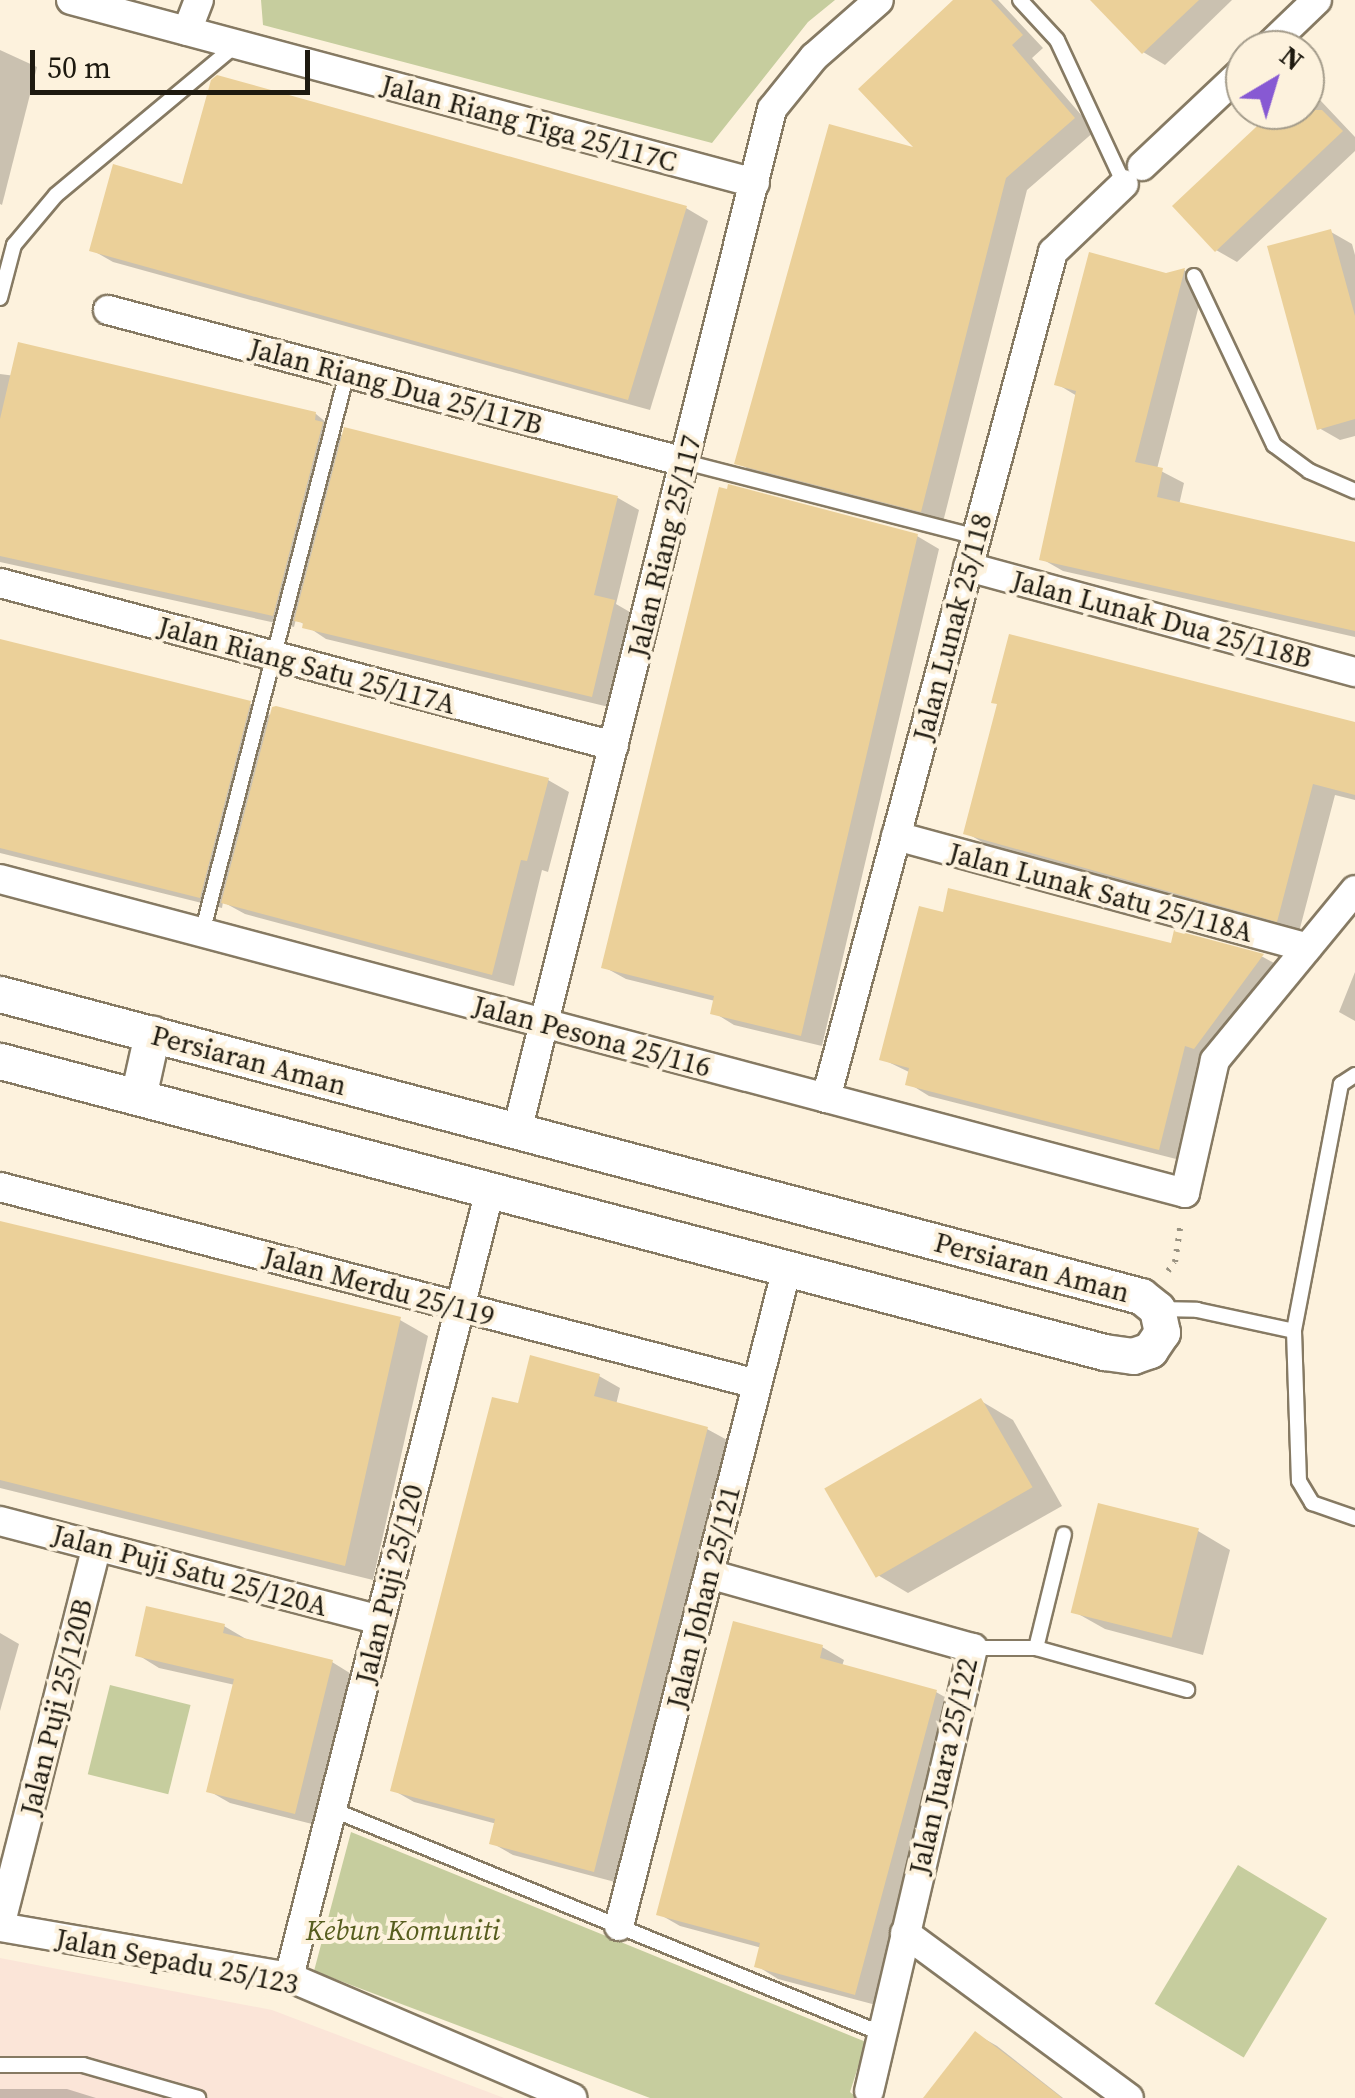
<!DOCTYPE html>
<html>
<head>
<meta charset="utf-8">
<style>
  body { margin:0 }
  #map { position:relative; width:1355px; height:2098px; overflow:hidden; background:#fdf2dd; font-family:"Source Serif 4",serif }
  div>[style] { position:absolute }
  .industrial>* { inset:0; background:#fbe5d8 }
  .green>* { inset:0; background:#c6cd9e; transform-origin:0 0 }
  .shadow>* { inset:0; background:#0003 }
  .building>* { inset:0; background:#ebd099; transform-origin:0 0 }
  .path>* { height:6px; margin-top:-3px; transform-origin:0; background:repeating-linear-gradient(90deg,#9a9382 0 2.5px,transparent 0 10.5px) }
  .roads { filter:drop-shadow(2px 0 #867a63) drop-shadow(-2px 0 #867a63) drop-shadow(0 2px #867a63) drop-shadow(0 -2px #867a63) }
  .service>* { height:14px; margin:-7px; padding:0 7px; transform-origin:7px; border-radius:7px; background:#fff }
  .minor>* { height:28px; margin:-14px; padding:0 14px; transform-origin:14px; border-radius:14px; background:#fff }
  .tertiary>* { height:35px; margin:-17.5px; padding:0 17.5px; transform-origin:17.5px; border-radius:17.5px; background:#fff }
  span { translate:-50% -50%; white-space:nowrap; text-align:center; line-height:1.15; -webkit-text-stroke:8px #fdf2dd; paint-order:stroke }
  .street-label { font-size:28px; color:#1e1a10 }
  .park-label { font-size:28px; color:#565d1e; font-style:italic }
  .north { position:absolute; left:1225px; top:30px; width:100px; height:100px; box-sizing:border-box; background:#fdf2dd; border:2px solid #a49c8b; border-radius:50%; rotate:38deg; font-size:28px; font-weight:700; line-height:40px; text-align:center; color:#1e1a10 }
  .north::after { content:''; display:block; margin:auto; width:35px; height:45px; background:#8759d3; clip-path:polygon(50% 0,100% 100%,50% 72%,0 100%) }
  .scale { position:absolute; left:30px; top:50px; width:280px; height:45px; box-sizing:border-box; border:5px solid #1e1a10; border-top:0; padding-left:12px; font-size:30px; line-height:35px; white-space:nowrap; color:#1e1a10; -webkit-text-stroke:8px #fdf2dd; paint-order:stroke }
</style>
</head>
<body>
<div id="map">
  <div class="industrial">
    <i style="clip-path:polygon(0 1958px,272px 2010px,504px 2098px,0 2098px)"></i>
  </div>
  <div class="green">
    <i style="clip-path:polygon(261px 0,835px 0,808px 22px,712px 143px,263px 25px)"></i>
    <i style="left:110px;top:1685px;width:83px;height:92px;rotate:14deg"></i>
    <i style="clip-path:polygon(351px 1832px,866px 2042px,850px 2092px,857px 2098px,650px 2098px,314px 1971px)"></i>
    <i style="left:1238px;top:1865px;width:104px;height:162px;rotate:31deg"></i>
  </div>
  <div class="shadow">
    <i style="clip-path:polygon(957px 0,998px 0,1043px 48px,1032px 58px,1095px 131px,1027px 190px,943px 522px,758px 475px,737px 462px,921px 152px)"></i>
    <i style="clip-path:polygon(1091px 0,1232px 0,1165px 65px,1143px 52px)"></i>
    <i style="clip-path:polygon(0 50px,37px 67px,2px 205px,0 204px)"></i>
    <i style="clip-path:polygon(1305px 92px,1321px 101px,1355px 137px,1355px 151px,1237px 262px,1216px 250px,1278px 110px,1305px 110px)"></i>
    <i style="clip-path:polygon(184px 187px,686px 208px,708px 221px,650px 410px,113px 262px,92px 250px)"></i>
    <i style="clip-path:polygon(1331px 232px,1352px 244px,1355px 255px,1355px 436px,1340px 440px,1319px 428px)"></i>
    <i style="clip-path:polygon(1184px 270px,1205px 282px,1157px 469px,1184px 483px,1179px 505px,1355px 545px,1355px 637px,1063px 571px,1042px 559px,1077px 396px,1057px 384px,1166px 275px)"></i>
    <i style="clip-path:polygon(0 374px,316px 414px,344px 437px,346px 430px,618px 498px,639px 510px,616px 604px,635px 615px,613px 708px,326px 639px,296px 619px,294px 627px,0 562px)"></i>
    <i style="clip-path:polygon(917px 536px,939px 549px,822px 1046px,734px 1025px,713px 1012px,715px 1001px,626px 979px,604px 967px)"></i>
    <i style="clip-path:polygon(0 642px,250px 704px,272px 716px,548px 780px,569px 792px,548px 872px,542px 870px,514px 986px,245px 914px,223px 902px,222px 908px,0 853px)"></i>
    <i style="clip-path:polygon(1355px 724px,1355px 800px,1335px 795px,1299px 932px,987px 845px,965px 832px)"></i>
    <i style="clip-path:polygon(945px 915px,1173px 946px,1176px 933px,1263px 957px,1283px 968px,1216px 1060px,1180px 1160px,929px 1096px,908px 1083px,911px 1073px,882px 1059px)"></i>
    <i style="clip-path:polygon(1355px 972px,1355px 1021px,1339px 1012px)"></i>
    <i style="clip-path:polygon(0 1223px,400px 1320px,428px 1336px,373px 1580px,0 1488px)"></i>
    <i style="clip-path:polygon(599px 1376px,620px 1388px,616px 1405px,707px 1429px,729px 1441px,615px 1882px,513px 1855px,492px 1843px,497px 1824px,414px 1802px,393px 1790px,519px 1406px)"></i>
    <i style="clip-path:polygon(981px 1401px,1013px 1420px,1062px 1506px,908px 1593px,876px 1574px)"></i>
    <i style="clip-path:polygon(1198px 1531px,1230px 1550px,1203px 1655px,1105px 1629px,1073px 1611px)"></i>
    <i style="clip-path:polygon(224px 1626px,246px 1639px,332px 1662px,353px 1675px,316px 1825px,230px 1803px,209px 1791px,235px 1685px,159px 1668px,138px 1655px)"></i>
    <i style="clip-path:polygon(0 1633px,19px 1644px,0 1711px)"></i>
    <i style="clip-path:polygon(822px 1647px,844px 1660px,842px 1666px,936px 1692px,957px 1704px,876px 2005px,778px 1979px,757px 1966px,762px 1948px,680px 1926px,659px 1914px)"></i>
    <i style="clip-path:polygon(976px 2034px,997px 2046px,1063px 2098px,926px 2098px)"></i>
    <i style="clip-path:polygon(0 2089px,67px 2089px,96px 2098px,0 2098px)"></i>
  </div>
  <div class="building">
    <i style="clip-path:polygon(953px 0,991px 0,1023px 35px,1012px 45px,1075px 118px,1006px 178px,921px 512px,734px 464px,829px 124px,913px 147px,858px 89px)"></i>
    <i style="clip-path:polygon(1090px 0,1199px 0,1142px 54px)"></i>
    <i style="clip-path:polygon(217px 75px,687px 206px,628px 400px,89px 251px,113px 164px,182px 184px,211px 80px)"></i>
    <i style="clip-path:polygon(1274px 110px,1322px 110px,1343px 131px,1215px 252px,1172px 206px)"></i>
    <i style="clip-path:polygon(1331px 229px,1355px 316px,1355px 419px,1317px 430px,1267px 246px)"></i>
    <i style="clip-path:polygon(1089px 252px,1166px 273px,1185px 268px,1135px 462px,1163px 468px,1157px 497px,1355px 542px,1355px 631px,1039px 560px,1076px 391px,1054px 385px)"></i>
    <i style="clip-path:polygon(18px 342px,316px 412px,315px 420px,323px 422px,273px 616px,0 556px,0 419px)"></i>
    <i style="clip-path:polygon(344px 427px,618px 496px,594px 595px,615px 600px,592px 697px,302px 628px,303px 623px,294px 621px)"></i>
    <i style="clip-path:polygon(728px 484px,918px 534px,801px 1036px,710px 1014px,714px 996px,601px 968px,719px 487px,727px 489px)"></i>
    <i style="clip-path:polygon(1009px 634px,1355px 722px,1355px 795px,1313px 784px,1277px 922px,963px 834px,997px 704px,991px 703px)"></i>
    <i style="clip-path:polygon(0 639px,251px 701px,200px 898px,0 848px)"></i>
    <i style="clip-path:polygon(276px 706px,549px 778px,527px 861px,521px 860px,492px 975px,221px 903px,272px 707px)"></i>
    <i style="clip-path:polygon(948px 888px,1171px 943px,1174px 930px,1264px 954px,1194px 1049px,1185px 1046px,1159px 1150px,905px 1085px,909px 1068px,879px 1060px,919px 906px,943px 912px)"></i>
    <i style="clip-path:polygon(0 1221px,401px 1317px,345px 1566px,0 1480px)"></i>
    <i style="clip-path:polygon(530px 1355px,600px 1374px,594px 1396px,708px 1427px,594px 1872px,489px 1844px,495px 1819px,390px 1791px,492px 1397px,518px 1403px)"></i>
    <i style="left:981px;top:1398px;width:103px;height:181px;rotate:60deg"></i>
    <i style="left:1098px;top:1503px;width:104px;height:113px;rotate:14deg"></i>
    <i style="clip-path:polygon(146px 1606px,225px 1624px,223px 1633px,333px 1660px,295px 1814px,206px 1792px,234px 1679px,135px 1656px)"></i>
    <i style="clip-path:polygon(733px 1621px,823px 1645px,820px 1658px,937px 1690px,855px 1995px,754px 1967px,760px 1943px,656px 1915px)"></i>
    <i style="clip-path:polygon(975px 2031px,1017px 2063px,1062px 2098px,923px 2098px)"></i>
  </div>
  <div class="path">
    <i style="left:1168px;top:1271px;width:11px;rotate:-52deg"></i>
    <i style="left:1175px;top:1262px;width:40px;rotate:-81.5deg"></i>
  </div>
  <div class="roads">
    <div class="service">
      <i style="left:1020px;top:0;width:54px;rotate:47.2deg"></i>
      <i style="left:1057px;top:40px;width:159px;rotate:65deg"></i>
      <i style="left:1194px;top:276px;width:187px;rotate:64.7deg"></i>
      <i style="left:1274px;top:445px;width:44px;rotate:36.6deg"></i>
      <i style="left:1309px;top:471px;width:50px;rotate:23.5deg"></i>
      <i style="left:0;top:298px;width:55px;rotate:-75.2deg"></i>
      <i style="left:14px;top:245px;width:65px;rotate:-50deg"></i>
      <i style="left:56px;top:195px;width:234px;rotate:-39.8deg"></i>
      <i style="left:685px;top:462px;width:301px;rotate:14.4deg"></i>
      <i style="left:202px;top:933px;width:578px;rotate:-75.48deg"></i>
      <i style="left:1355px;top:1075px;width:17px;rotate:147deg"></i>
      <i style="left:1341px;top:1084px;width:251px;rotate:100.8deg"></i>
      <i style="left:1294px;top:1331px;width:150px;rotate:88.1deg"></i>
      <i style="left:1299px;top:1481px;width:26px;rotate:59deg"></i>
      <i style="left:1312px;top:1503px;width:46px;rotate:19.2deg"></i>
      <i style="left:1158px;top:1309px;width:39px;rotate:1deg"></i>
      <i style="left:1197px;top:1310px;width:99px;rotate:12.2deg"></i>
      <i style="left:973px;top:1648px;width:63px"></i>
      <i style="left:1036px;top:1648px;width:157px;rotate:15.5deg"></i>
      <i style="left:1036px;top:1648px;width:117px;rotate:-76.2deg"></i>
      <i style="left:331px;top:1809px;width:596px;rotate:22.18deg"></i>
      <i style="left:0;top:2065px;width:83px"></i>
      <i style="left:83px;top:2065px;width:120px;rotate:16deg"></i>
    </div>
    <div class="minor">
      <i style="left:71px;top:0;width:708px;rotate:14.98deg"></i>
      <i style="left:187px;top:31px;width:33px;rotate:-69deg"></i>
      <i style="left:1265px;top:50px;width:72px;rotate:-43.9deg"></i>
      <i style="left:1142px;top:166px;width:141px;rotate:-43.3deg"></i>
      <i style="left:108px;top:310px;width:597px;rotate:14.76deg"></i>
      <i style="left:968px;top:567px;width:401px;rotate:15.2deg"></i>
      <i style="left:0;top:583px;width:635px;rotate:14.87deg"></i>
      <i style="left:896px;top:836px;width:426px;rotate:15.2deg"></i>
      <i style="left:0;top:879px;width:1226px;rotate:14.84deg"></i>
      <i style="left:1185px;top:1193px;width:136px;rotate:-77.3deg"></i>
      <i style="left:1215px;top:1060px;width:220px;rotate:-50.5deg"></i>
      <i style="left:826px;top:1098px;width:876px;rotate:-74.98deg"></i>
      <i style="left:1053px;top:252px;width:98px;rotate:-43.8deg"></i>
      <i style="left:517px;top:1131px;width:1053px;rotate:-75.99deg"></i>
      <i style="left:772px;top:109px;width:67px;rotate:-51.1deg"></i>
      <i style="left:814px;top:57px;width:86px;rotate:-41.2deg"></i>
      <i style="left:0;top:1187px;width:782px;rotate:14.59deg"></i>
      <i style="left:0;top:1521px;width:393px;rotate:14.6deg"></i>
      <i style="left:709px;top:1574px;width:274px;rotate:15.7deg"></i>
      <i style="left:973px;top:1648px;width:455px;rotate:103.2deg"></i>
      <i style="left:0;top:1926px;width:392px;rotate:-75.7deg"></i>
      <i style="left:619px;top:1926px;width:679px;rotate:-75.68deg"></i>
      <i style="left:0;top:1927px;width:293px;rotate:9.8deg"></i>
      <i style="left:289px;top:1977px;width:308px;rotate:23.1deg"></i>
      <i style="left:905px;top:1933px;width:278px;rotate:36.4deg"></i>
      <i style="left:289px;top:1977px;width:812px;rotate:-75.67deg"></i>
    </div>
    <div class="tertiary">
      <i style="left:0;top:994px;width:1180px;rotate:14.83deg"></i>
      <i style="left:1141px;top:1296px;width:21px;rotate:39deg"></i>
      <i style="left:1157px;top:1309px;width:24px;rotate:78deg"></i>
      <i style="left:1162px;top:1332px;width:22px;rotate:124deg"></i>
      <i style="left:1150px;top:1350px;width:18px;rotate:161deg"></i>
      <i style="left:1133px;top:1356px;width:29px;rotate:-172deg"></i>
      <i style="left:1104px;top:1352px;width:1142px;rotate:-165.23deg"></i>
      <i style="left:138px;top:1097px;width:65px;rotate:-77.5deg"></i>
    </div>
  </div>
  <div class="street-label">
    <span style="left:529px;top:123px;rotate:15deg">Jalan Riang Tiga 25/117C</span>
    <span style="left:396px;top:386px;rotate:15deg">Jalan Riang Dua 25/117B</span>
    <span style="left:664px;top:546px;rotate:-76deg">Jalan Riang 25/117</span>
    <span style="left:1162px;top:619px;rotate:15deg">Jalan Lunak Dua 25/118B</span>
    <span style="left:952px;top:627px;rotate:-75deg">Jalan Lunak 25/118</span>
    <span style="left:307px;top:665px;rotate:15deg">Jalan Riang Satu 25/117A</span>
    <span style="left:1101px;top:892px;rotate:15deg">Jalan Lunak Satu 25/118A</span>
    <span style="left:592px;top:1036px;rotate:15deg">Jalan Pesona 25/116</span>
    <span style="left:249px;top:1060px;rotate:15deg">Persiaran Aman</span>
    <span style="left:1032px;top:1267px;rotate:15deg">Persiaran Aman</span>
    <span style="left:379px;top:1286px;rotate:15deg">Jalan Merdu 25/119</span>
    <span style="left:190px;top:1570px;rotate:15deg">Jalan Puji Satu 25/120A</span>
    <span style="left:389px;top:1584px;rotate:-76deg">Jalan Puji 25/120</span>
    <span style="left:703px;top:1597px;rotate:-76deg">Jalan Johan 25/121</span>
    <span style="left:56px;top:1707px;rotate:-76deg">Jalan Puji 25/120B</span>
    <span style="left:943px;top:1766px;rotate:-77deg">Jalan Juara 25/122</span>
    <span style="left:177px;top:1961px;rotate:11deg">Jalan Sepadu 25/123</span>
  </div>
  <div class="park-label">
    <span style="left:403px;top:1930px">Kebun Komuniti</span>
  </div>
  <div class="north">N</div>
  <div class="scale">50 m</div>
</div>
</body>
</html>
